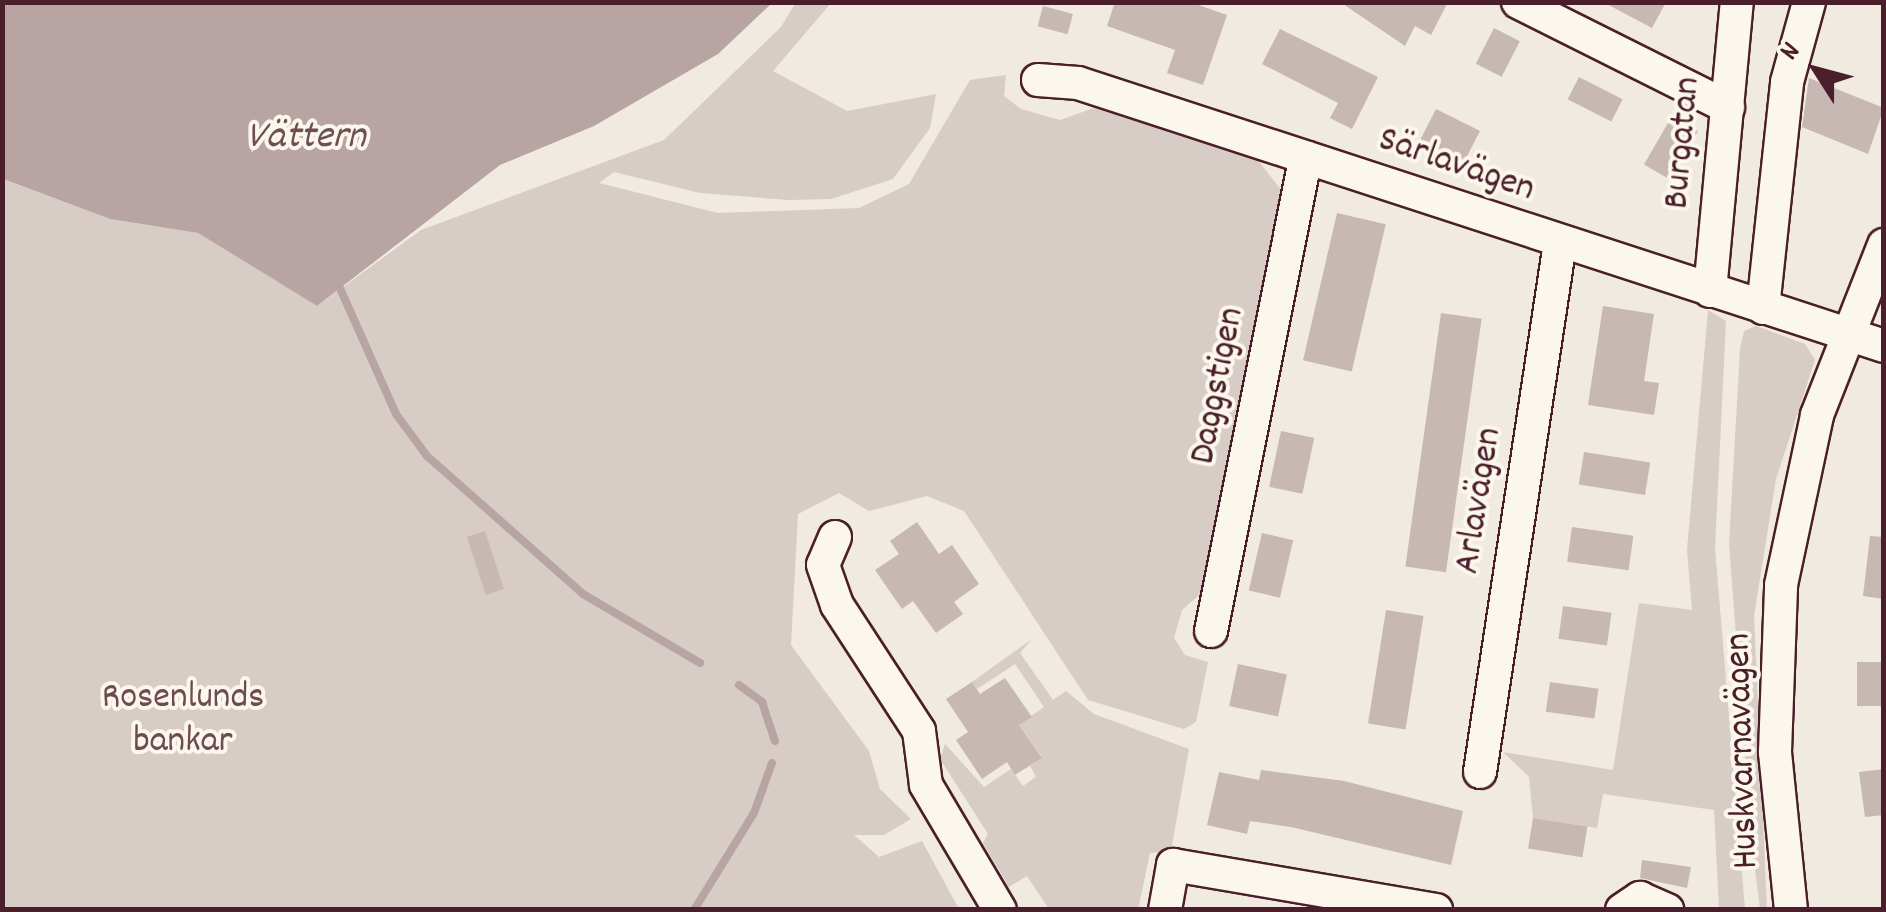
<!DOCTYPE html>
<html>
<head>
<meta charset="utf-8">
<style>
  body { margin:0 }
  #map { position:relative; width:1886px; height:912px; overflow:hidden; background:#f0eae0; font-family:Dekko,sans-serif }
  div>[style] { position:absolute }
  .green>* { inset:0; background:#d8ccc6 }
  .water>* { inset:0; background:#b8a4a2 }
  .stream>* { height:8px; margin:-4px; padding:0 4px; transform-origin:4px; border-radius:4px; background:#b8a4a2 }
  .building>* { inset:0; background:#c8b8b3; transform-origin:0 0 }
  .roads { filter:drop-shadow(2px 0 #4a1f2b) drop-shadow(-2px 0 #4a1f2b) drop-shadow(0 2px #4a1f2b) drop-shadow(0 -2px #4a1f2b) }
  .minor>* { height:32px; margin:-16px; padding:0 16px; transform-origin:16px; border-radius:16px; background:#fbf7ec }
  span { translate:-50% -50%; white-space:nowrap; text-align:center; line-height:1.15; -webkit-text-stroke:8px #fbf7ec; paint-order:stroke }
  .street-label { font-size:38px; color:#4a1f2b }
  .park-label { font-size:38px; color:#6e4a52 }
  .water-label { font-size:40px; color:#704e55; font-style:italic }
  .frame { position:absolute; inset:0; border:5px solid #4a1f2b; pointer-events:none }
  .north { position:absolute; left:1766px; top:20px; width:100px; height:100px; -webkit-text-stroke:8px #fbf7ec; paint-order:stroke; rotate:306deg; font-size:28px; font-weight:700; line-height:40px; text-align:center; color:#4a1f2b }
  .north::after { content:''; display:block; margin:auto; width:35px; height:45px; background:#4a1f2b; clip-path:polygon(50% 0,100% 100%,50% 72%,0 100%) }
</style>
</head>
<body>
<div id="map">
  <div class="green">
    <i style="clip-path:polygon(796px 2px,831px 3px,773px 71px,847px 111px,936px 94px,930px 128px,893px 179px,831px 199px,789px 200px,700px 193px,614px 172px,599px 183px,718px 213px,859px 208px,909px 184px,970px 80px,1006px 75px,1004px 96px,1021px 109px,1060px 120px,1094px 108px,1257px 159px,1285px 195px,1204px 591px,1182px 610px,1174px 638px,1185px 655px,1208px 662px,1196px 722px,1184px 729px,1088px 700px,964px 511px,927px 496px,869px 511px,839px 493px,798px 514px,791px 645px,869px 751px,880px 789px,911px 819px,884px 835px,854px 835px,879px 857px,922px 841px,959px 909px,3px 909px,2px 179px,110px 219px,198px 233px,317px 306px,421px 230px,664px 140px,781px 27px)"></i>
    <i style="clip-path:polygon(1708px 310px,1726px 321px,1715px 548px,1745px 909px,1719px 909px,1714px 810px,1603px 794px,1597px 828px,1533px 818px,1529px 777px,1503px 752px,1613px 770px,1639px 603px,1692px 610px,1687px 550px)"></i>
    <i style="clip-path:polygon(1756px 326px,1805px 344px,1815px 360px,1776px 479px,1754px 616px,1767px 910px,1760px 909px,1752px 845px,1729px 544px,1740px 349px,1744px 331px)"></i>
    <i style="clip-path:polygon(1032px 639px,1020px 653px,1053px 700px,1066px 691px,1094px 714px,1189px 749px,1171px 851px,1150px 853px,1138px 910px,1049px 909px,1027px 876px,1009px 887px,983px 843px,988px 834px,940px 759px,945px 744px,984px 787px,1011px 769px,1023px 786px,1036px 777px,1030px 766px,1042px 757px,1019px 725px,1044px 707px,1015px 664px,977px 689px,972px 682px)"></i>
  </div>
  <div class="water">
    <i style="clip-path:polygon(2px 3px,3px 2px,772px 3px,718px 54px,594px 126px,500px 165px,317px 306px,198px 233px,110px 219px,3px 179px)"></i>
  </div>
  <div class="stream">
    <i style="left:339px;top:286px;width:140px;rotate:66deg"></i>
    <i style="left:396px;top:414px;width:52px;rotate:53.6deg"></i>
    <i style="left:427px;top:456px;width:208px;rotate:41.5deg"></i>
    <i style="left:583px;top:594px;width:136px;rotate:30.5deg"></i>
    <i style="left:739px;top:685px;width:29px;rotate:36deg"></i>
    <i style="left:762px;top:702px;width:41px;rotate:71.6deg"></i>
    <i style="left:694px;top:910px;width:114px;rotate:-58.3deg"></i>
    <i style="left:754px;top:813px;width:53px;rotate:-70.2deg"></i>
  </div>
  <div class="building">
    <i style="clip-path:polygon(1115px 2px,1190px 2px,1227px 15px,1203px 85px,1167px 73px,1175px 50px,1107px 26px)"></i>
    <i style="clip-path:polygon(1340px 2px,1448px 2px,1431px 35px,1415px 26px,1405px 46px)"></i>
    <i style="clip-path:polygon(1603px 2px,1666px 2px,1652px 28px)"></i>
    <i style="left:1043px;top:6px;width:31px;height:21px;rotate:15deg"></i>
    <i style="left:1494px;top:28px;width:29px;height:40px;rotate:27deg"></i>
    <i style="clip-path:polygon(1280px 29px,1378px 77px,1352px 129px,1330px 118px,1338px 103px,1262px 64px)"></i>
    <i style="left:1579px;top:77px;width:49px;height:25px;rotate:27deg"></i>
    <i style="clip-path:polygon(1809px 78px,1884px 108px,1868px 154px,1802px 127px)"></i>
    <i style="clip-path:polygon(1436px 109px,1480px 131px,1463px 164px,1415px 150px)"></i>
    <i style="left:1672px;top:116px;width:30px;height:56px;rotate:30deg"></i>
    <i style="left:1337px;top:213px;width:50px;height:151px;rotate:13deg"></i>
    <i style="clip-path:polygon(1603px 306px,1654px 314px,1644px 381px,1659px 383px,1654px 415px,1588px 405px)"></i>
    <i style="left:1441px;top:313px;width:41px;height:256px;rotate:8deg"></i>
    <i style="left:1281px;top:431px;width:34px;height:57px;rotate:12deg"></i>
    <i style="left:1584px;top:452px;width:67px;height:33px;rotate:9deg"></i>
    <i style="clip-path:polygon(917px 522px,939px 554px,952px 545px,979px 584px,954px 602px,963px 614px,936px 633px,913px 601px,902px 609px,875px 570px,899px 554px,890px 541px)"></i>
    <i style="left:1572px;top:527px;width:62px;height:35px;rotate:8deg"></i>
    <i style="left:485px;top:531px;width:61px;height:19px;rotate:72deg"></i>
    <i style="left:1262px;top:533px;width:32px;height:59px;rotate:13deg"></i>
    <i style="clip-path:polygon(1870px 536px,1884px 537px,1884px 599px,1863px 596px)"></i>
    <i style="left:1563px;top:606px;width:49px;height:33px;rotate:8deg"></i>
    <i style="left:1386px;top:610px;width:38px;height:115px;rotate:9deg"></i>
    <i style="left:1857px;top:662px;width:27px;height:44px"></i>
    <i style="left:1238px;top:664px;width:50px;height:43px;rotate:12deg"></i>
    <i style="clip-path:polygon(1005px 678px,1032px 717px,1019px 725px,1042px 758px,1015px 775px,1007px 762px,982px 779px,956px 740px,968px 732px,946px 699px,972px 682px,980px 694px)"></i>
    <i style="left:1550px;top:682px;width:49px;height:30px;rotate:8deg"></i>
    <i style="clip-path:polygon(1884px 769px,1884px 815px,1865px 817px,1859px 772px)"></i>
    <i style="clip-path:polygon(1261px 770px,1344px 781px,1463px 811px,1451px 865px,1291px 827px,1250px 821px,1247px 834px,1207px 825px,1219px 772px,1259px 780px)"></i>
    <i style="left:1533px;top:818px;width:55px;height:31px;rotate:9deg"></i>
    <i style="clip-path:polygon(1642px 860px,1691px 867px,1687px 888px,1640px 878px)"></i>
  </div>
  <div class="roads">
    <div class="minor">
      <i style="left:1518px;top:2px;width:235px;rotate:26.6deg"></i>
      <i style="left:1038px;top:80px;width:40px;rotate:4.3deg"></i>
      <i style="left:1078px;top:83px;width:848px;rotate:18.07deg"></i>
      <i style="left:1710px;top:291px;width:290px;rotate:-84.7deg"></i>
      <i style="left:1763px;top:308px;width:227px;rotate:-83.9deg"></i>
      <i style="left:1787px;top:82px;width:83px;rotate:-74.6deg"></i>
      <i style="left:835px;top:537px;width:30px;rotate:113deg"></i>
      <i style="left:823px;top:565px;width:42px;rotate:70.7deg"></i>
      <i style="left:837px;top:605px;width:150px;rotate:56.9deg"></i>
      <i style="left:919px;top:731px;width:54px;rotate:82.6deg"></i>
      <i style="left:926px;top:785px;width:145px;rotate:59.4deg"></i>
      <i style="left:1211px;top:631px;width:483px;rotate:-78.7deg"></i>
      <i style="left:1480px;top:772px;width:535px;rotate:-81.4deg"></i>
      <i style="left:1165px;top:910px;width:46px;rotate:-79.9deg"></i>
      <i style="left:1173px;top:865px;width:267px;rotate:9.7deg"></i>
      <i style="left:1622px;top:910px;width:22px;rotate:-34deg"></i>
      <i style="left:1640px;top:898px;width:30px;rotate:24deg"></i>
      <i style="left:1791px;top:910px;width:159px;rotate:-95.8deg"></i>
      <i style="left:1775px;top:752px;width:167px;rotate:-87.9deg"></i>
      <i style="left:1781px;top:585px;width:174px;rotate:-78deg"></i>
      <i style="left:1817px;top:415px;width:183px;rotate:-68.5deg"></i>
    </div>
  </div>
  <div class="street-label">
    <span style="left:1684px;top:143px;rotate:-85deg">Burgatan</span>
    <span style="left:1456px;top:166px;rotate:19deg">Särlavägen</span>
    <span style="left:1219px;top:386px;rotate:-79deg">Daggstigen</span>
    <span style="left:1480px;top:501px;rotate:-81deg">Arlavägen</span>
    <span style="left:1744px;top:751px;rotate:-92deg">Huskvarnavägen</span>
  </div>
  <div class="park-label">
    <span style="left:183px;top:721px">Rosenlunds<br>bankar</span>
  </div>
  <div class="water-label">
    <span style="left:306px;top:139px">Vättern</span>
  </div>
  <div class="frame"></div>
  <div class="north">N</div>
</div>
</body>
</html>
